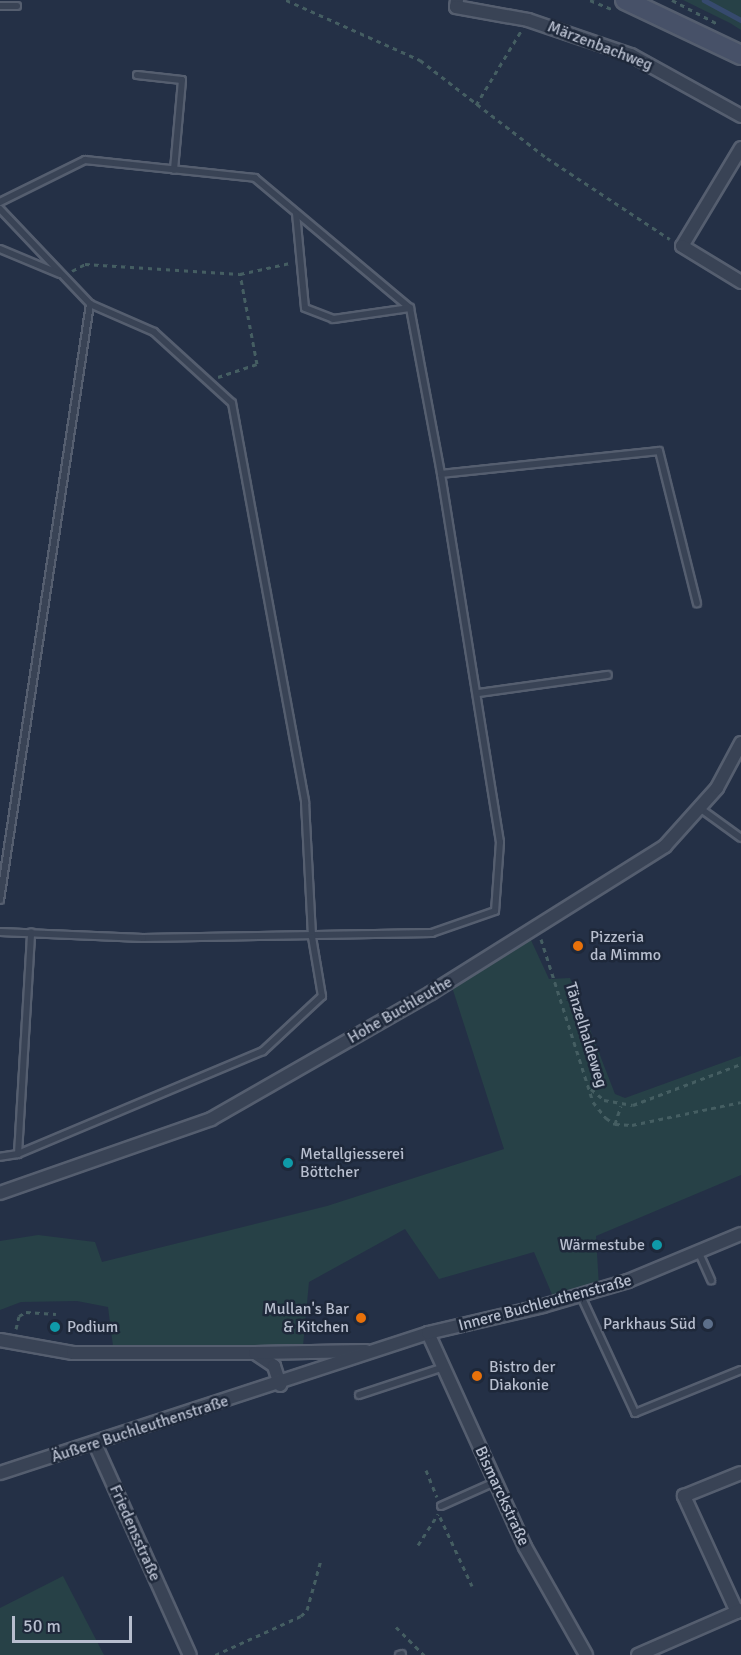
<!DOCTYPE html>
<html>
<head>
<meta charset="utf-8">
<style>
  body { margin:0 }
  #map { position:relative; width:741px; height:1655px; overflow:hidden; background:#243046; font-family:Signika,sans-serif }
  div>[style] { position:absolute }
  .green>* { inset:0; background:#274147 }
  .stream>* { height:4.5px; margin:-2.25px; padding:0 2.25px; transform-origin:2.25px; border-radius:2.25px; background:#364a6e }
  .path>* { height:3px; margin-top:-1.5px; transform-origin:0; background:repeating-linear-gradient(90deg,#455e62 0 4.5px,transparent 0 9px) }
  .roads { filter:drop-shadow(2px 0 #555e6f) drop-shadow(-2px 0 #555e6f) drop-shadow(0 2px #555e6f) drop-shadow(0 -2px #555e6f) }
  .lane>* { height:6px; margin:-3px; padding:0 3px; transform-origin:3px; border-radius:3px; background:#394355 }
  .street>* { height:12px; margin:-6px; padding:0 6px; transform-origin:6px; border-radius:6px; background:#394355 }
  .secondary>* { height:18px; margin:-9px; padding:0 9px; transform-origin:9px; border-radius:9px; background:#475168 }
  .dots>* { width:16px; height:16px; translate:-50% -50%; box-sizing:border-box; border:3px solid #1e283a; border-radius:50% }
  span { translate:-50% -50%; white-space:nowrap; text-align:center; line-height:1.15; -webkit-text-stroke:5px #1e283a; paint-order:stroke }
  .street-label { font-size:16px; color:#b7bece }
  .poi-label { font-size:16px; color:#b7bece }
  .left { translate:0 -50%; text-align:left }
  .right { translate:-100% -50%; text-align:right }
  .scale { position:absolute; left:12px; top:1616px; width:120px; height:27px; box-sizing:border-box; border:3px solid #b7bece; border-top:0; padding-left:8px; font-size:18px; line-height:21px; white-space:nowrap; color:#b7bece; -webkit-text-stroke:4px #1e283a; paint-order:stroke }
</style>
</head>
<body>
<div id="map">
  <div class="green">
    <i style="clip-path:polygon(683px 0,741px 0,741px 30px,730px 23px)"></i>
    <i style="clip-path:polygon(530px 938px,549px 979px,570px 978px,615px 1094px,625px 1098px,741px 1056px,741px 1175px,596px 1236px,599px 1287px,554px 1299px,534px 1252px,439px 1279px,405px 1229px,309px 1282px,303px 1346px,113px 1346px,108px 1307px,77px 1301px,21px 1302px,0 1310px,0 1241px,38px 1235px,95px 1242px,102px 1262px,327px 1206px,504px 1149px,452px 987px)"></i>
    <i style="clip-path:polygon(63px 1576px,104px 1655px,0 1655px,0 1608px)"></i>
  </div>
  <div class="stream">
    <i style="left:704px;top:0;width:42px;rotate:28.4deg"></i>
  </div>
  <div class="path">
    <i style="left:286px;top:0;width:147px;rotate:24.1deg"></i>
    <i style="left:420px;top:60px;width:160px;rotate:37.7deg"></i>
    <i style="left:547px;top:158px;width:147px;rotate:33.4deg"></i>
    <i style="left:590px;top:0;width:23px;rotate:23deg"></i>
    <i style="left:672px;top:0;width:52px;rotate:27.6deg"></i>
    <i style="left:476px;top:105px;width:87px;rotate:-58.7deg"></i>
    <i style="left:72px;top:271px;width:15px;rotate:-28deg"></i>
    <i style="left:85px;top:264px;width:155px;rotate:3.7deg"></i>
    <i style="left:240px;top:274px;width:51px;rotate:-12.4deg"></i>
    <i style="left:218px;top:377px;width:41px;rotate:-18.4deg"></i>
    <i style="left:257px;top:364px;width:92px;rotate:-100.7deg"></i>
    <i style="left:541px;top:939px;width:171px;rotate:72.3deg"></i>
    <i style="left:593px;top:1102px;width:21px;rotate:51deg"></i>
    <i style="left:606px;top:1118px;width:11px;rotate:34deg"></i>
    <i style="left:615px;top:1124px;width:17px;rotate:3deg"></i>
    <i style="left:632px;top:1125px;width:111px;rotate:-11.9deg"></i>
    <i style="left:591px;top:1089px;width:17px;rotate:40deg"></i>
    <i style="left:604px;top:1100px;width:29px;rotate:10deg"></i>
    <i style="left:633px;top:1105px;width:116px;rotate:-20.8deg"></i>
    <i style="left:615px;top:1124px;width:19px;rotate:-72deg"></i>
    <i style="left:16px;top:1329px;width:13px;rotate:-77deg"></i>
    <i style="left:19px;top:1316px;width:8px;rotate:-30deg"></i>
    <i style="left:26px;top:1312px;width:30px;rotate:4deg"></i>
    <i style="left:426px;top:1470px;width:29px;rotate:68deg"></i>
    <i style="left:440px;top:1517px;width:76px;rotate:65.1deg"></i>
    <i style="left:418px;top:1545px;width:37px;rotate:-57deg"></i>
    <i style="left:396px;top:1627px;width:40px;rotate:45deg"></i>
    <i style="left:215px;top:1655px;width:94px;rotate:-24.4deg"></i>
    <i style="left:301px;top:1616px;width:8px;rotate:-45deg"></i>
    <i style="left:307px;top:1610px;width:52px;rotate:-74.4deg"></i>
  </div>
  <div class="roads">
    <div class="lane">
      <i style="left:0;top:6px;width:17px"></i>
      <i style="left:137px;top:75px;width:45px;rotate:6.3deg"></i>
      <i style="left:182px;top:80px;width:90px;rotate:95.1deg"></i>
      <i style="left:0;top:202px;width:95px;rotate:-26.3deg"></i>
      <i style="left:85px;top:160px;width:171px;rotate:6deg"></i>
      <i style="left:255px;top:178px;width:202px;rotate:40deg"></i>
      <i style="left:410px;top:308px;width:169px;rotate:79.4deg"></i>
      <i style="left:441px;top:474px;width:373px;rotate:80.9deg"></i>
      <i style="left:500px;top:842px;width:69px;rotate:94.1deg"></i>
      <i style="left:495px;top:911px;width:67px;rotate:160.8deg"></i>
      <i style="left:432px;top:933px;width:289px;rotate:179deg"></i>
      <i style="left:143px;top:938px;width:143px;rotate:-177.6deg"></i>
      <i style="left:0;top:209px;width:131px;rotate:46.5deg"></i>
      <i style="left:90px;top:304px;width:70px;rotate:23.6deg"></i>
      <i style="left:154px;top:332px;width:105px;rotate:42.3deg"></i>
      <i style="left:232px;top:403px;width:406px;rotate:79.6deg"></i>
      <i style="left:305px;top:802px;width:135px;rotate:87deg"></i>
      <i style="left:312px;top:937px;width:60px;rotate:80.4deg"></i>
      <i style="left:322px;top:996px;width:81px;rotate:137deg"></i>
      <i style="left:263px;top:1051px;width:266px;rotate:157.2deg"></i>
      <i style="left:18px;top:1154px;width:18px;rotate:171deg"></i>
      <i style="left:296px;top:213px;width:95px;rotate:84.6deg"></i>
      <i style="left:305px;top:308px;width:30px;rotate:21deg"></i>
      <i style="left:333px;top:319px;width:78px;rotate:-8.1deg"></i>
      <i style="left:0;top:249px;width:65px;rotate:22.6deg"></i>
      <i style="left:441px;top:474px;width:219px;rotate:-6deg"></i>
      <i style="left:659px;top:451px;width:157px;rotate:76deg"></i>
      <i style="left:478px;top:693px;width:131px;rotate:-7.9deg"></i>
      <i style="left:701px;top:809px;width:49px;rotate:35.9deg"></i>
      <i style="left:0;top:900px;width:603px;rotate:-81.41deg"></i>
      <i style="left:18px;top:1154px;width:222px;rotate:-86.6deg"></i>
      <i style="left:699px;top:1253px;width:30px;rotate:66deg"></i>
      <i style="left:581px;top:1296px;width:129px;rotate:65.2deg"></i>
      <i style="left:635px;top:1413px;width:114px;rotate:-22.1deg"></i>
      <i style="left:359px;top:1395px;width:86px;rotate:-18.2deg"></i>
      <i style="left:441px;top:1506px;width:59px;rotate:-24deg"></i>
      <i style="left:399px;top:1655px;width:3px;rotate:-18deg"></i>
    </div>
    <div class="street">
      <i style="left:457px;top:0;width:7px;rotate:98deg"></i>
      <i style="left:456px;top:7px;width:73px;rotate:10.2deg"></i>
      <i style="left:528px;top:20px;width:109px;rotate:18.8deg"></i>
      <i style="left:631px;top:55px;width:126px;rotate:29deg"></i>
      <i style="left:741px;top:148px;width:114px;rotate:121deg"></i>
      <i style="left:682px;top:246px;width:69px;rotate:31.4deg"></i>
      <i style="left:0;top:1193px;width:224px;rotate:-19.3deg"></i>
      <i style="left:211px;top:1119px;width:254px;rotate:-29.8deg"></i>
      <i style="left:431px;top:993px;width:276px;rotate:-32.1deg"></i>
      <i style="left:665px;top:846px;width:78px;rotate:-48.1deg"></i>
      <i style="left:717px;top:788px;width:51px;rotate:-61.9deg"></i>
      <i style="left:428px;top:1333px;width:235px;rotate:65.6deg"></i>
      <i style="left:525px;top:1547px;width:124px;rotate:60.5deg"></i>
      <i style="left:0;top:1340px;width:74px;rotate:10.1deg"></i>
      <i style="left:73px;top:1353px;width:182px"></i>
      <i style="left:255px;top:1353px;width:23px;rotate:34deg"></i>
      <i style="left:274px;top:1366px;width:20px;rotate:72deg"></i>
      <i style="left:255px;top:1353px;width:111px;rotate:-1deg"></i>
      <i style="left:95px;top:1444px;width:231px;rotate:65.8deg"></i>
      <i style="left:0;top:1473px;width:450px;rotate:-18.1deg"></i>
      <i style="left:428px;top:1333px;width:118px;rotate:-13.2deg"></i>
      <i style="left:543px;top:1306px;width:89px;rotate:-16.4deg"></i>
      <i style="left:628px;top:1281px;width:122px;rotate:-22.6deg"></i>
      <i style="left:737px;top:1612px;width:128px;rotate:-114.6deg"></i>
      <i style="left:684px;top:1496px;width:61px;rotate:-22deg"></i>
      <i style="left:638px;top:1655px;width:112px;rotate:-23.6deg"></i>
    </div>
    <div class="secondary">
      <i style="left:625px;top:0;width:128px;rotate:25.4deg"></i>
    </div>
  </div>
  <div class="dots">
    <i style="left:578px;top:946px;background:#e8710a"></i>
    <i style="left:288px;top:1163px;background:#0f9aa8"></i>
    <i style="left:657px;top:1245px;background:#0f9aa8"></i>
    <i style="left:361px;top:1318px;background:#e8710a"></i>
    <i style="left:708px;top:1324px;background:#5c6f8a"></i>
    <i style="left:55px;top:1327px;background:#0f9aa8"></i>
    <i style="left:477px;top:1376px;background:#e8710a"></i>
  </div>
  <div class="street-label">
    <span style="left:600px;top:46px;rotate:21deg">Märzenbachweg</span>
    <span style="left:400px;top:1010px;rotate:-30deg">Hohe Buchleuthe</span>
    <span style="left:586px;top:1035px;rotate:73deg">Tänzelhaldeweg</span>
    <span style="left:545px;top:1303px;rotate:-15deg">Innere Buchleuthenstraße</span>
    <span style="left:140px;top:1429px;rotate:-18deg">Äußere Buchleuthenstraße</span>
    <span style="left:502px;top:1496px;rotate:65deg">Bismarckstraße</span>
    <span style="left:135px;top:1533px;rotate:66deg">Friedensstraße</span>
  </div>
  <div class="poi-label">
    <span class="left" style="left:590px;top:946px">Pizzeria<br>da Mimmo</span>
    <span class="left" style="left:300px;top:1163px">Metallgiesserei<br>Böttcher</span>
    <span class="right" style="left:645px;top:1245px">Wärmestube</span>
    <span class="right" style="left:349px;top:1318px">Mullan's Bar<br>&amp; Kitchen</span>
    <span class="right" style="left:696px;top:1324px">Parkhaus Süd</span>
    <span class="left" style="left:67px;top:1327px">Podium</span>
    <span class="left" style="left:489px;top:1376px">Bistro der<br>Diakonie</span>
  </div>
  <div class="scale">50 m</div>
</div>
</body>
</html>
